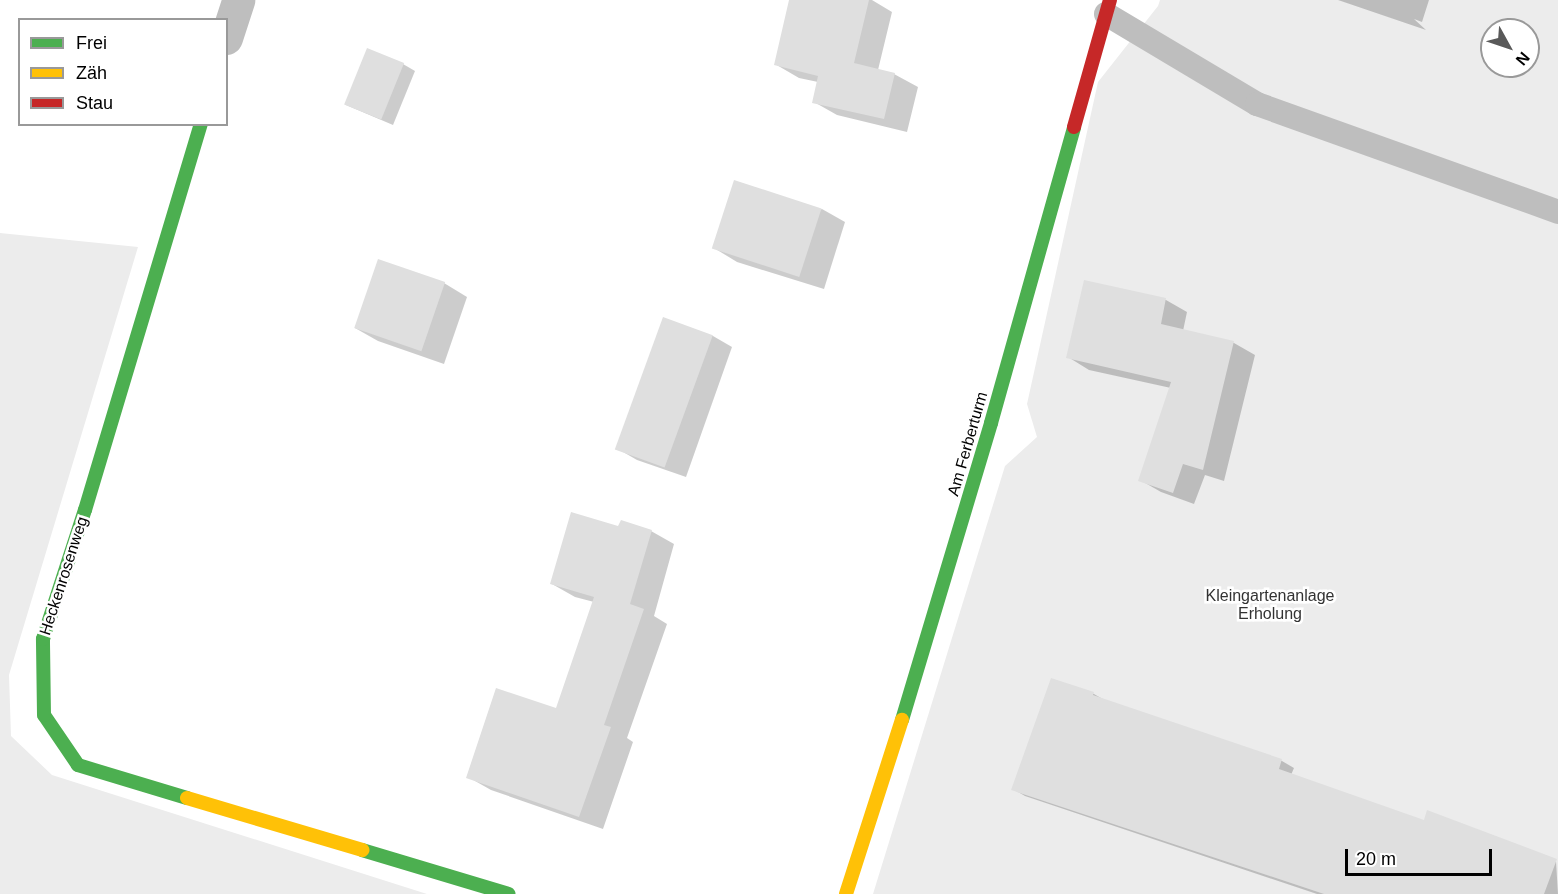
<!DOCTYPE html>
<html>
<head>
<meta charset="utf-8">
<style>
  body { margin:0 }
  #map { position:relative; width:1558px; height:894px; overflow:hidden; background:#fff; font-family:Helvetica,sans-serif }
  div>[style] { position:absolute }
  .green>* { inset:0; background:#ececec }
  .shadow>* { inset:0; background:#0003 }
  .building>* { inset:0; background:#dfdfdf; transform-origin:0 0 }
  .lane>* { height:24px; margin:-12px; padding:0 12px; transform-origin:12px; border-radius:12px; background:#bebebe }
  .street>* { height:33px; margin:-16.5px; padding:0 16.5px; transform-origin:16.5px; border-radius:16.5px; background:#bebebe }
  .fast>* { height:14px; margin:-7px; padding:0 7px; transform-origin:7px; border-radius:7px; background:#4caf50 }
  .slow>* { height:14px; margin:-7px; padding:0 7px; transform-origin:7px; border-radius:7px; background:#ffc107 }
  .jam>* { height:14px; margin:-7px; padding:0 7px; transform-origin:7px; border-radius:7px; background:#c62828 }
  span { translate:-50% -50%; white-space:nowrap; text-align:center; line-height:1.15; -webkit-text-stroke:5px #fff; paint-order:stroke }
  .street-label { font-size:16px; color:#000 }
  .park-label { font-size:16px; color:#333 }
  .legend { position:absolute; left:18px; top:18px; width:210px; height:108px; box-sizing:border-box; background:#fff; border:2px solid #999; margin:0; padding:8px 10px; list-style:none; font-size:18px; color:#000 }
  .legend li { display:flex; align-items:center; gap:12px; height:30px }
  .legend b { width:30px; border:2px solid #999 }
  .north { position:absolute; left:1480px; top:18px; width:60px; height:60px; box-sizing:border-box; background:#fff; border:2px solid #999; border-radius:50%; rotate:130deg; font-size:16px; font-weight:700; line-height:24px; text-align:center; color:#000 }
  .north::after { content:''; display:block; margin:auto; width:21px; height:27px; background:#595959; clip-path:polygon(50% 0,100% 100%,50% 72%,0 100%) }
  .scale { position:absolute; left:1345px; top:849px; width:147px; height:27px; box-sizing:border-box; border:3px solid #000; border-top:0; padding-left:8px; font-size:18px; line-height:21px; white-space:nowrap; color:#000; -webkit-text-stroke:4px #fff; paint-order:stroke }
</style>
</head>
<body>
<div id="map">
  <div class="green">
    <i style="clip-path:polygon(evenodd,1160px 0,1558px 0,1558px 894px,873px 894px,1005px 466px,1037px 437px,1027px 404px,1098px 82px,1158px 6px,1160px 0,1492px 30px,1528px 30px,1528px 66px,1492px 66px,1492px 30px)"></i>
    <i style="clip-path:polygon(0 233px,138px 247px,9px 675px,11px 736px,52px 775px,427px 894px,0 894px)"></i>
  </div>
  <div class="shadow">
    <i style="clip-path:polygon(791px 0,872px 0,892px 12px,878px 70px,894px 74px,918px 87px,907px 132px,837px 115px,814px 102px,818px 82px,799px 78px,775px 64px)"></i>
    <i style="clip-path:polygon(1338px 0,1429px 0,1422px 22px,1414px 19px,1426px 30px)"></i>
    <i style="clip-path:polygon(403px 64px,415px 71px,393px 125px,346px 105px)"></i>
    <i style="clip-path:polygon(822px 209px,845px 222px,824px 289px,737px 262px,714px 248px)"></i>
    <i style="clip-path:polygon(1086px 282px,1166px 300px,1187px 312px,1183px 331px,1234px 343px,1255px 355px,1224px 481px,1205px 475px,1194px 504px,1161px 492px,1140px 480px,1171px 388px,1089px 370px,1068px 357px)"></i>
    <i style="clip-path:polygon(444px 283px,467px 297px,444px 364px,378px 341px,355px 328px)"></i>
    <i style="clip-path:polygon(664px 319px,713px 336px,732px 347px,686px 477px,637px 460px,618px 449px)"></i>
    <i style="clip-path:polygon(619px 528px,651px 531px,674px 544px,654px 616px,667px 624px,627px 738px,633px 742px,603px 829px,491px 790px,468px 777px,557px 710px,594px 602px,575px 597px,552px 584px)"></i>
    <i style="clip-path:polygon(1052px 679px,1094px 694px,1106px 701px,1282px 761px,1294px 768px,1291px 775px,1425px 822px,1556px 861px,1558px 894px,1317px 894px,1025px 796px,1013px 789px)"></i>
  </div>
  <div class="building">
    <i style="clip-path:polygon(789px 0,869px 0,854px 63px,895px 73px,884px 119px,812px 103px,818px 76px,774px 65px)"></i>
    <i style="left:367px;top:48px;width:40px;height:61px;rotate:22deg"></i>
    <i style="left:734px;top:180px;width:92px;height:72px;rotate:18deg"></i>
    <i style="left:378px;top:259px;width:71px;height:73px;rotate:19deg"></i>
    <i style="clip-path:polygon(1084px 280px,1166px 298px,1161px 324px,1234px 341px,1203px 470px,1183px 464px,1173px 493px,1138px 481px,1171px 382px,1066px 358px)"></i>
    <i style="left:663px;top:317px;width:53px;height:141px;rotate:20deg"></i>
    <i style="clip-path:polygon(571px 512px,618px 526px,621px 520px,652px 530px,630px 604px,644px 609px,604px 725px,611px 727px,579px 817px,466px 778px,496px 688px,556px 708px,594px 597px,550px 584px)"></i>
    <i style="clip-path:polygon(1051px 678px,1094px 692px,1093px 695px,1282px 759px,1279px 769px,1424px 820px,1427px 810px,1557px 859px,1544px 894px,1324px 894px,1011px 790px)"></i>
  </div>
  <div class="lane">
    <i style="left:1106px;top:14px;width:176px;rotate:30.8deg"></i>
    <i style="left:1257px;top:104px;width:320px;rotate:19.7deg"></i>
  </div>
  <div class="street">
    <i style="left:226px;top:38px;width:40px;rotate:-72deg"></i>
  </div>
  <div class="fast">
    <i style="left:902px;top:720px;width:310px;rotate:-73.3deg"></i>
    <i style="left:991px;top:423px;width:307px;rotate:-74.3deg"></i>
    <i style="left:187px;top:798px;width:114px;rotate:-163.2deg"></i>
    <i style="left:78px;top:765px;width:60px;rotate:-124.2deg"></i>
    <i style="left:44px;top:715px;width:76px;rotate:-90.8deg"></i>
    <i style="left:43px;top:639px;width:136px;rotate:-72deg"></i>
    <i style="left:85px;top:510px;width:403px;rotate:-73.3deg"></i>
    <i style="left:362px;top:850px;width:153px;rotate:16.7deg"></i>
  </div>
  <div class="slow">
    <i style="left:187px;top:798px;width:183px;rotate:16.5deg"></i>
    <i style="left:846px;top:894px;width:183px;rotate:-72.2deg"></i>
  </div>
  <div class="jam">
    <i style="left:1074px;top:127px;width:132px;rotate:-74.2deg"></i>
  </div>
  <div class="street-label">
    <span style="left:968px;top:444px;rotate:-74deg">Am Ferberturm</span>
    <span style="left:64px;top:576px;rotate:-72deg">Heckenrosenweg</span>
  </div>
  <div class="park-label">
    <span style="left:1270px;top:605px">Kleingartenanlage<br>Erholung</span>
  </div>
  <ul class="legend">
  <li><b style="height:8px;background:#4caf50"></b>Frei</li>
  <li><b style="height:8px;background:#ffc107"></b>Zäh</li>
  <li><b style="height:8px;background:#c62828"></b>Stau</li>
  </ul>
  <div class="north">N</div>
  <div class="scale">20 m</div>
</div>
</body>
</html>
